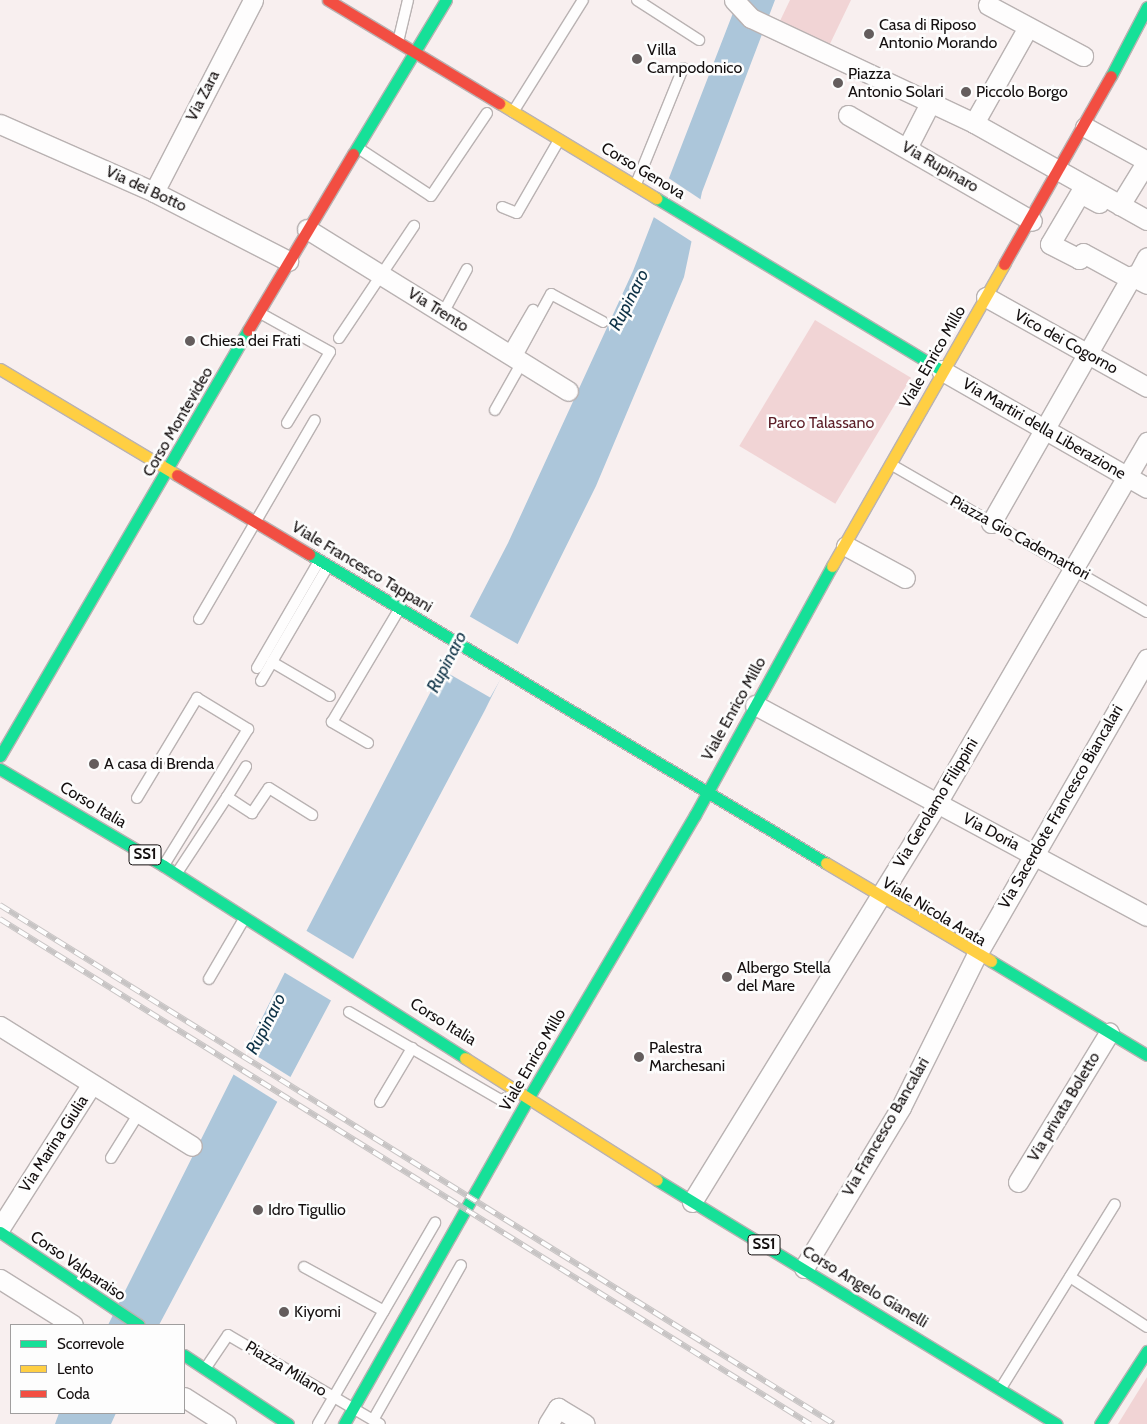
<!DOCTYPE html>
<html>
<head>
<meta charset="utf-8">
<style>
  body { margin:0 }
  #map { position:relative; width:1147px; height:1424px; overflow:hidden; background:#f8efef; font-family:Cabin,sans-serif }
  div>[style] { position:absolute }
  .green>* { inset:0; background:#f1d4d5; transform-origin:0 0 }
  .water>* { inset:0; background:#acc6da }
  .pier>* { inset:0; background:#f8efef; transform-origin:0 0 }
  .roads { filter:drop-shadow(1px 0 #b9b2b2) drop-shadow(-1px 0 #b9b2b2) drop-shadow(0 1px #b9b2b2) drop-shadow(0 -1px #b9b2b2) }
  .lane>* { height:10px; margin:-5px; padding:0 5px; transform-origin:5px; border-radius:5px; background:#fefdfd }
  .street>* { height:19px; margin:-9.5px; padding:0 9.5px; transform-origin:9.5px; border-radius:9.5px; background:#fefdfd }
  .fast>* { height:11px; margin:-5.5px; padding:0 5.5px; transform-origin:5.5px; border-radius:5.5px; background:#16e098 }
  .slow>* { height:11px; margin:-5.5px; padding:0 5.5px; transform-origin:5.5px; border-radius:5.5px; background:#ffcf43 }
  .jam>* { height:11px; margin:-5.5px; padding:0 5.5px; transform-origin:5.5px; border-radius:5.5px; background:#f24e42 }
  .rail>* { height:5.5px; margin-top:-2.75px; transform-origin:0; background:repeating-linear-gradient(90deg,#fdfdfd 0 11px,#c7c4c4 0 22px); box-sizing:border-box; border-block:1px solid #c7c4c4 }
  .dots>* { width:14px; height:14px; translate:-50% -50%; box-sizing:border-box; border:2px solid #fdfdfd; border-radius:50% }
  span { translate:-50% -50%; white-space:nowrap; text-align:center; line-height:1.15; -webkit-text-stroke:5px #fdfdfd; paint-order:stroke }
  .shield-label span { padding:1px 4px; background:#fdfdfd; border:1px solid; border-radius:4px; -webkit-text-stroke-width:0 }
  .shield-label { font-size:15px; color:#140f0f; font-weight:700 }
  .poi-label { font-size:16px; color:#140f0f }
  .left { translate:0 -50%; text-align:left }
  .street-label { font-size:16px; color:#140f0f }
  .park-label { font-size:16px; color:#5c1e27 }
  .water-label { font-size:18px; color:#0e3246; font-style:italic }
  .legend { position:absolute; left:10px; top:1324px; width:175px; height:90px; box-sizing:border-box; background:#fdfdfd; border:1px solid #a09e9e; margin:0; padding:6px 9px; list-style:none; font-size:15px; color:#140f0f }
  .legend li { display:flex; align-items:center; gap:10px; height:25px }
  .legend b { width:25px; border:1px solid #a09e9e }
</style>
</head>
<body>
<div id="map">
  <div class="green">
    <i style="clip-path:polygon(790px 0,851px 0,828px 48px,779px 23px)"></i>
    <i style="left:815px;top:320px;width:112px;height:147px;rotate:31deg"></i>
    <i style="clip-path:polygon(1147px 1377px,1147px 1424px,1118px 1424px)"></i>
  </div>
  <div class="water">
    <i style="clip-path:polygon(738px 0,775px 0,702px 192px,684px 277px,596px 486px,485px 710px,159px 1325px,108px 1325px,283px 976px,508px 543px,633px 271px)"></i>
    <i style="clip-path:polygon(59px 1413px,116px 1413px,111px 1424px,55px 1424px)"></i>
  </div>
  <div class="pier">
    <i style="clip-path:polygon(667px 177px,703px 201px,694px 243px,652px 216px)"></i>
    <i style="left:469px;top:616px;width:59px;height:60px;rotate:30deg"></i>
    <i style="left:305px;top:930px;width:60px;height:47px;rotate:31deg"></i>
    <i style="left:244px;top:1048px;width:59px;height:28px;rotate:32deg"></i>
  </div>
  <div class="roads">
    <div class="lane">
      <i style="left:637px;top:0;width:74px;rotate:32.8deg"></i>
      <i style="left:398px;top:42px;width:43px;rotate:-76.6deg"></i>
      <i style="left:513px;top:112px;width:132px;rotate:-58deg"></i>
      <i style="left:358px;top:148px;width:87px;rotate:33.3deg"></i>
      <i style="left:431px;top:196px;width:100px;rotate:-56deg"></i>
      <i style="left:636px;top:184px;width:125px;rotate:-67.9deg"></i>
      <i style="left:502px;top:207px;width:16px;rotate:22deg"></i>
      <i style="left:517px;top:213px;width:84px;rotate:-60.1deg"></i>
      <i style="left:260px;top:313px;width:80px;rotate:29.1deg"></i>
      <i style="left:330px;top:352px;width:83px;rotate:121.2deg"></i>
      <i style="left:443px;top:313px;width:50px;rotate:-61.4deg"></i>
      <i style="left:339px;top:338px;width:135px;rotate:-56.2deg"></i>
      <i style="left:508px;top:353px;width:50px;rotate:-59.8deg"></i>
      <i style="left:516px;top:358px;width:73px;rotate:-61.3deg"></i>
      <i style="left:551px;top:294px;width:59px;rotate:28.3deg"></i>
      <i style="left:495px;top:410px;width:55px;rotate:-60.6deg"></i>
      <i style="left:892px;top:465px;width:294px;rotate:30deg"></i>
      <i style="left:328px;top:566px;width:111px;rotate:120.3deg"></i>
      <i style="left:272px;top:662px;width:67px;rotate:30.4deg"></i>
      <i style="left:199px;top:619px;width:230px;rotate:-59.8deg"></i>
      <i style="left:257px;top:668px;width:124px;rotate:-59.9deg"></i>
      <i style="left:261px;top:681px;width:22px;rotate:-60deg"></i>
      <i style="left:368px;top:743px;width:42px;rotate:-149.7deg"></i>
      <i style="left:332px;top:722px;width:133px;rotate:-59.2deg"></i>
      <i style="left:227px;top:797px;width:36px;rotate:-58deg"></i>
      <i style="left:137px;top:798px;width:117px;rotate:-59deg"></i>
      <i style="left:197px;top:698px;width:60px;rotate:31.3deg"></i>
      <i style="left:248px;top:729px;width:160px;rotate:121.7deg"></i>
      <i style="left:177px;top:873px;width:91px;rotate:-56.7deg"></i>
      <i style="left:227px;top:797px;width:30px;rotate:33deg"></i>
      <i style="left:252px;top:813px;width:30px;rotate:-56deg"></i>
      <i style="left:269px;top:788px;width:51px;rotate:32.1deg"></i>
      <i style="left:209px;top:979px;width:69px;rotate:-59.7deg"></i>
      <i style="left:349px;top:1012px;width:176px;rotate:30.1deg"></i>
      <i style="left:501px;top:1100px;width:16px;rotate:-22deg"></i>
      <i style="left:380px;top:1102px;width:63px;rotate:-59.3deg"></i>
      <i style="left:111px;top:1158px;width:53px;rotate:-58.1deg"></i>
      <i style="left:304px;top:1267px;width:91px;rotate:28.8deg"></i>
      <i style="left:1070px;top:1277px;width:92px;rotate:33deg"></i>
      <i style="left:205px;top:1369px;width:41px;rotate:-55.9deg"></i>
      <i style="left:228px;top:1335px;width:176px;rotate:30.4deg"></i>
      <i style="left:1001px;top:1388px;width:216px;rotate:-58.2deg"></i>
      <i style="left:373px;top:1420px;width:178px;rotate:-60.4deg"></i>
      <i style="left:318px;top:1424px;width:233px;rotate:-59.8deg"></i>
    </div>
    <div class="street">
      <i style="left:734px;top:0;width:25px;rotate:47deg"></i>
      <i style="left:751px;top:18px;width:246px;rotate:25.2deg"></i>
      <i style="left:974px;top:123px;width:198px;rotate:29.3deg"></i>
      <i style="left:988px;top:5px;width:108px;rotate:28.2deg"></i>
      <i style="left:848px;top:115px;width:212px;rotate:29.9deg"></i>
      <i style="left:974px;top:123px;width:110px;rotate:-60.6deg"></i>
      <i style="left:0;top:124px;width:168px;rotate:23.8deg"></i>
      <i style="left:154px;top:192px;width:151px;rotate:27.2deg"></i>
      <i style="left:1085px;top:127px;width:71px;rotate:28.7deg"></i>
      <i style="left:1147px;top:161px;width:52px;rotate:121.5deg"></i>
      <i style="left:907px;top:148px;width:51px;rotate:-62.9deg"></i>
      <i style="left:154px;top:192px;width:216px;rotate:-62.7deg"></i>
      <i style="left:1099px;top:203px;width:21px;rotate:-152deg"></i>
      <i style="left:1080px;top:193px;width:59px;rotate:120.5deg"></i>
      <i style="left:1050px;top:244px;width:33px;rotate:27deg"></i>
      <i style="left:1079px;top:259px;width:7px;rotate:-56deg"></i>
      <i style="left:1083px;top:253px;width:50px;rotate:28.6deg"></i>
      <i style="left:1127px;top:277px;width:11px;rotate:-15deg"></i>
      <i style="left:1138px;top:274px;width:19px;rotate:-62deg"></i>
      <i style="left:307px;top:229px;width:307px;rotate:31.8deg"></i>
      <i style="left:986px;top:297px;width:184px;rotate:29.2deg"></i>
      <i style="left:941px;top:370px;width:237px;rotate:29.8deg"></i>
      <i style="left:991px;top:523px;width:284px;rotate:-60.3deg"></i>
      <i style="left:1132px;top:276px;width:17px;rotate:28deg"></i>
      <i style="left:846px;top:546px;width:67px;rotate:28.5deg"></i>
      <i style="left:755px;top:705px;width:445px;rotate:28.3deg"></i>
      <i style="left:0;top:1026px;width:226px;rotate:32deg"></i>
      <i style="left:1018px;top:1182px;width:175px;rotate:-58.6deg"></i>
      <i style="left:692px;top:1202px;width:468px;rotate:-58.4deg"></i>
      <i style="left:937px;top:803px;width:418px;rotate:-59.8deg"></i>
      <i style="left:0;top:1228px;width:169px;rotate:-57.5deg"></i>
      <i style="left:804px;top:1268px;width:188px;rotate:-58.9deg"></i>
      <i style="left:901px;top:1107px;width:169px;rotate:-63.6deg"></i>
      <i style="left:976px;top:956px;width:343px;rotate:-60.1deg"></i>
      <i style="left:0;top:1279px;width:86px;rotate:32.2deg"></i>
      <i style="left:184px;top:1397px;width:50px;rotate:32.7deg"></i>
      <i style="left:548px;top:1424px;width:19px;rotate:-58deg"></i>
      <i style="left:558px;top:1408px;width:31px;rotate:31deg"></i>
    </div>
    <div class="fast">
      <i style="left:1111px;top:76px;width:78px;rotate:-62.4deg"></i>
      <i style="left:353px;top:154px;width:180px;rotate:-58.9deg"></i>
      <i style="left:656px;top:198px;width:333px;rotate:31.1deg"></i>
      <i style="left:309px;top:554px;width:602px;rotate:30.87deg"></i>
      <i style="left:0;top:756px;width:493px;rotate:-59.8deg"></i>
      <i style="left:0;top:769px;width:191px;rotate:30.6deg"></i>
      <i style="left:164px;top:866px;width:357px;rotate:32.5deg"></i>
      <i style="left:991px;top:961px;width:182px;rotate:31.1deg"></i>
      <i style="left:530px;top:1095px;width:325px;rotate:-59.5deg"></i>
      <i style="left:695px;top:815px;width:284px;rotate:-61.2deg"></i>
      <i style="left:657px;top:1180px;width:468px;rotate:31.4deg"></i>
      <i style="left:0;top:1232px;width:167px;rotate:33.8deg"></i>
      <i style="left:184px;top:1355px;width:125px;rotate:33.6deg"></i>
      <i style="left:344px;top:1424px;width:378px;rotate:-60.5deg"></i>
      <i style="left:1100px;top:1424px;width:87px;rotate:-57.2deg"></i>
    </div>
    <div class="slow">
      <i style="left:499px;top:103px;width:184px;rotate:31.2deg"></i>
      <i style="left:0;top:369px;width:206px;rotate:30.9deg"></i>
      <i style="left:832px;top:566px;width:348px;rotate:-60.3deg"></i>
      <i style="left:826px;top:863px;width:192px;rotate:30.7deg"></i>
      <i style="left:465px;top:1058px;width:227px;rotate:32.4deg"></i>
    </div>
    <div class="jam">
      <i style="left:328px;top:0;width:200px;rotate:31.1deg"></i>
      <i style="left:1004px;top:264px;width:216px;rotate:-60.4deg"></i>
      <i style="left:248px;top:330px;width:205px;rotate:-59.2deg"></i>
      <i style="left:177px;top:475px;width:154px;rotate:30.9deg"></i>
    </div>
  </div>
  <div class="rail">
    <i style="left:0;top:905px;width:982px;rotate:31.89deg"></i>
    <i style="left:0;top:919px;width:955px;rotate:31.94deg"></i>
  </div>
  <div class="dots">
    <i style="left:869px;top:34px;background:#645d5d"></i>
    <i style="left:637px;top:59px;background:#645d5d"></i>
    <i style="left:838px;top:83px;background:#645d5d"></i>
    <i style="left:966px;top:92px;background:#645d5d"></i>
    <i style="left:190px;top:341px;background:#645d5d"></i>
    <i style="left:94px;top:764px;background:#645d5d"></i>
    <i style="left:727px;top:977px;background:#645d5d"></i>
    <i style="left:639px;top:1057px;background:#645d5d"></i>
    <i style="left:258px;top:1210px;background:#645d5d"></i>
    <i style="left:284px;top:1312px;background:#645d5d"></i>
  </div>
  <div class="shield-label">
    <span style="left:145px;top:855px">SS1</span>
    <span style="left:764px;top:1245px">SS1</span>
  </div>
  <div class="poi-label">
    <span class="left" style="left:879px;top:34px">Casa di Riposo<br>Antonio Morando</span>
    <span class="left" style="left:647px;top:59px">Villa<br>Campodonico</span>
    <span class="left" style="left:848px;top:83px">Piazza<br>Antonio Solari</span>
    <span class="left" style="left:976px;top:92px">Piccolo Borgo</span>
    <span class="left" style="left:200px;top:341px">Chiesa dei Frati</span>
    <span class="left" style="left:104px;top:764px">A casa di Brenda</span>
    <span class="left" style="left:737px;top:977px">Albergo Stella<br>del Mare</span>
    <span class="left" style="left:649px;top:1057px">Palestra<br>Marchesani</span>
    <span class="left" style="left:268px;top:1210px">Idro Tigullio</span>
    <span class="left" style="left:294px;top:1312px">Kiyomi</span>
  </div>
  <div class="street-label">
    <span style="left:203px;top:96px;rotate:-63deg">Via Zara</span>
    <span style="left:940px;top:167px;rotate:30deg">Via Rupinaro</span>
    <span style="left:643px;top:171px;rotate:31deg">Corso Genova</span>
    <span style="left:146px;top:189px;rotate:25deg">Via dei Botto</span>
    <span style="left:438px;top:310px;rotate:32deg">Via Trento</span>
    <span style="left:1066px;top:342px;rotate:29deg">Vico dei Cogorno</span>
    <span style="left:933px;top:357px;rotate:-60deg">Viale Enrico Millo</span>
    <span style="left:178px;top:422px;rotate:-60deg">Corso Montevideo</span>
    <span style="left:1044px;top:429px;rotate:30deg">Via Martiri della Liberazione</span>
    <span style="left:1020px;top:538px;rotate:29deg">Piazza Gio Cademartori</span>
    <span style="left:362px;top:567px;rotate:31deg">Viale Francesco Tappani</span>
    <span style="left:734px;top:709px;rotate:-61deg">Viale Enrico Millo</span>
    <span style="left:936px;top:803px;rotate:-59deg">Via Gerolamo Filippini</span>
    <span style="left:93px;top:805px;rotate:31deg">Corso Italia</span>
    <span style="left:1061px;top:807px;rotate:-60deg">Via Sacerdote Francesco Biancalari</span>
    <span style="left:991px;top:832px;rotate:28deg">Via Doria</span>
    <span style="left:934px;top:912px;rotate:31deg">Viale Nicola Arata</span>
    <span style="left:443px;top:1022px;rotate:32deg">Corso Italia</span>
    <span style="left:533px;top:1060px;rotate:-60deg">Viale Enrico Millo</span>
    <span style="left:1064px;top:1107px;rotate:-59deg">Via privata Boletto</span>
    <span style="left:886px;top:1127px;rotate:-60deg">Via Francesco Bancalari</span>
    <span style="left:54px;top:1144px;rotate:-57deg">Via Marina Giulia</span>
    <span style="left:78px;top:1266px;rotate:34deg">Corso Valparaiso</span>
    <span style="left:865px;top:1287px;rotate:31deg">Corso Angelo Gianelli</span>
    <span style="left:286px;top:1369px;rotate:31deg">Piazza Milano</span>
  </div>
  <div class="park-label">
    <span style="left:821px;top:423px">Parco Talassano</span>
  </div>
  <div class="water-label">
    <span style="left:629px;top:300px;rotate:-63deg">Rupinaro</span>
    <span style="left:447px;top:662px;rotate:-63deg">Rupinaro</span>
    <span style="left:266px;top:1024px;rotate:-63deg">Rupinaro</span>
  </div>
  <ul class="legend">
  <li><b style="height:6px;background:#16e098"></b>Scorrevole</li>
  <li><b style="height:6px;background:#ffcf43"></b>Lento</li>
  <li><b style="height:6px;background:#f24e42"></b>Coda</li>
  </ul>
</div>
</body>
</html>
